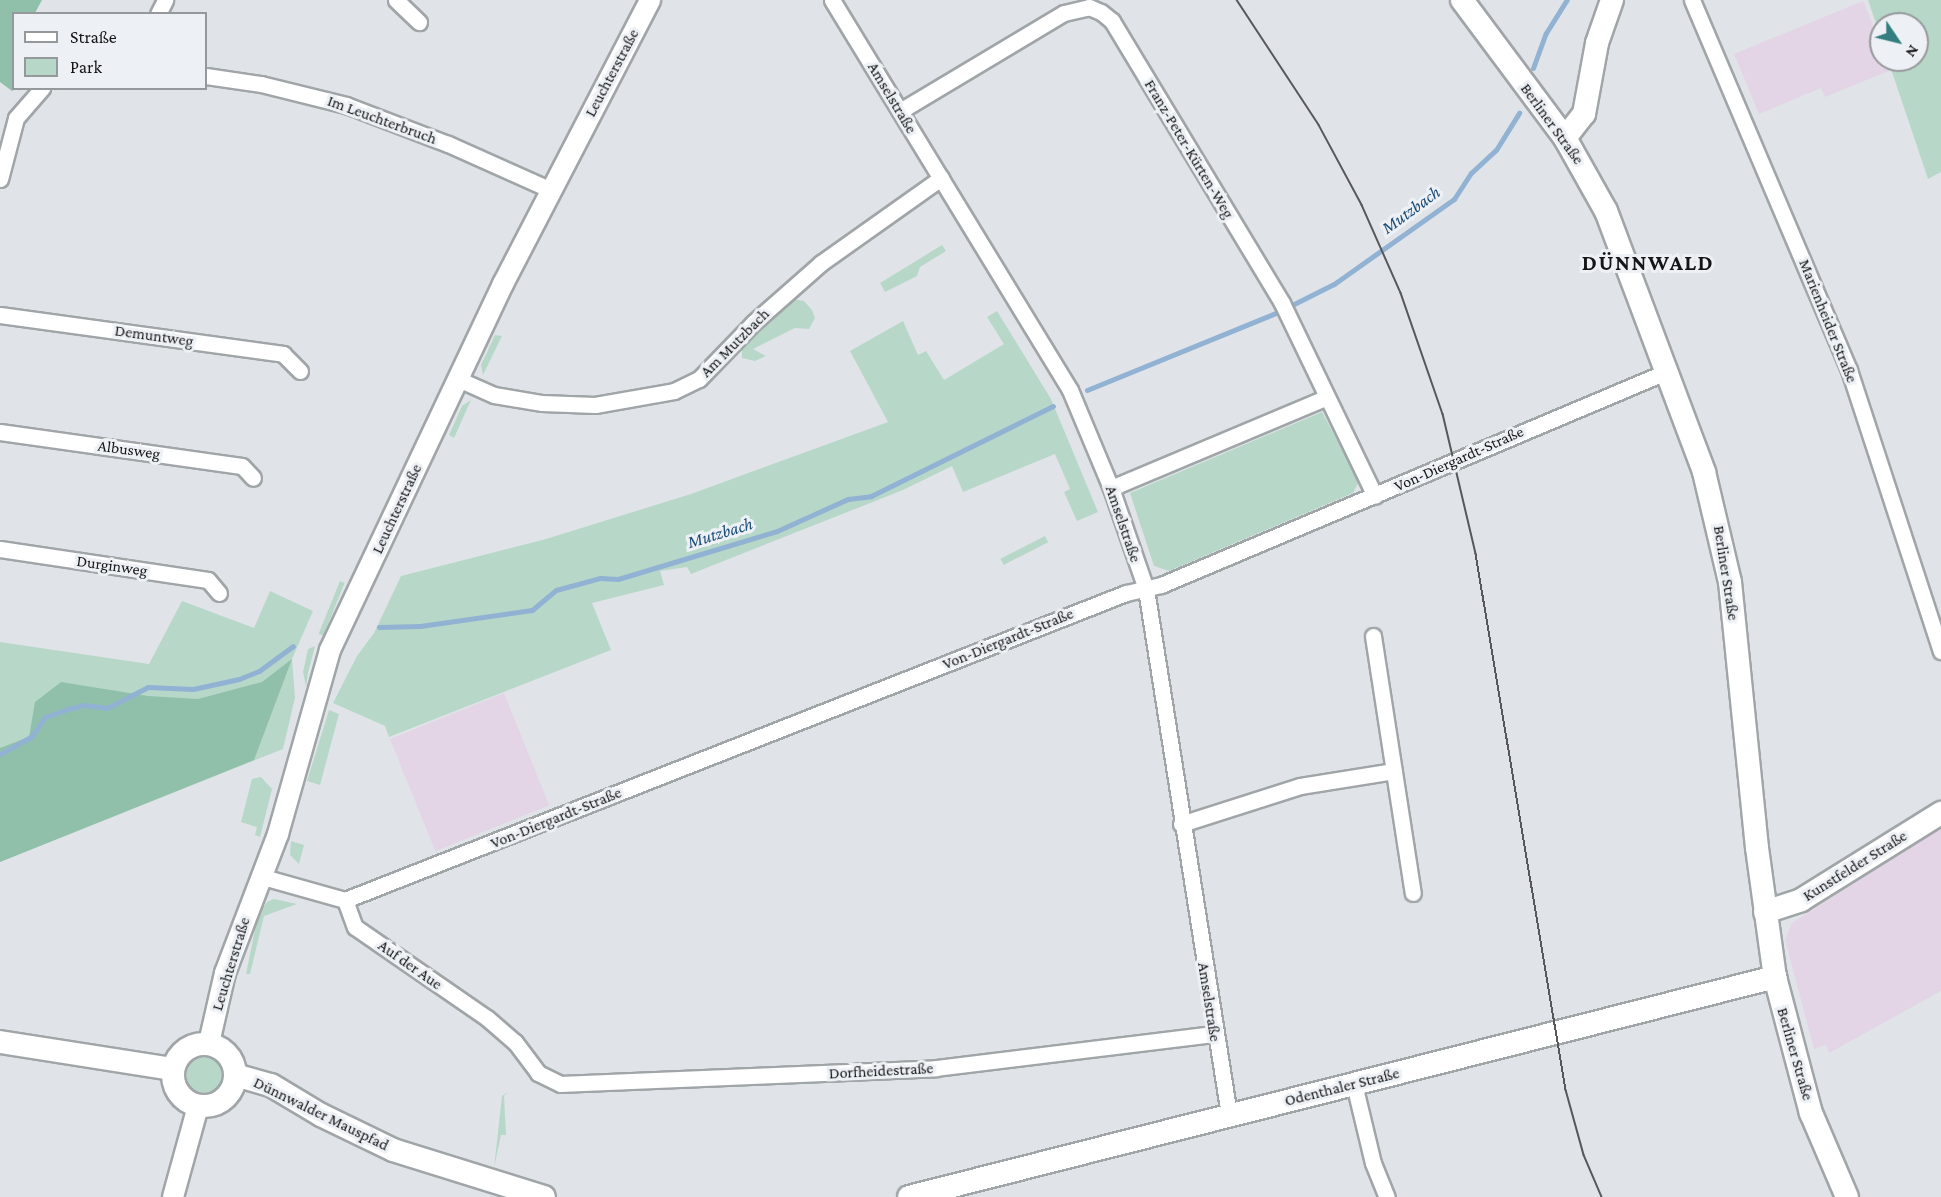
<!DOCTYPE html>
<html>
<head>
<meta charset="utf-8">
<style>
  body { margin:0 }
  #map { position:relative; width:1941px; height:1197px; overflow:hidden; background:#e0e4e8; font-family:"Crimson Pro",serif }
  div>[style] { position:absolute }
  .education>* { inset:0; background:#e3d4e6; transform-origin:0 0 }
  .green>* { inset:0; background:#b7d8c8; transform-origin:0 0 }
  .round { border-radius:50% }
  .forest>* { inset:0; background:#91c0aa }
  .stream>* { height:5px; margin:-2.5px; padding:0 2.5px; transform-origin:2.5px; border-radius:2.5px; background:#91b2d3 }
  .roads { filter:drop-shadow(2px 0 #a0a5a8) drop-shadow(-2px 0 #a0a5a8) drop-shadow(0 2px #a0a5a8) drop-shadow(0 -2px #a0a5a8) }
  .minor>* { height:15px; margin:-7.5px; padding:0 7.5px; transform-origin:7.5px; border-radius:7.5px; background:#fff }
  .tertiary>* { height:20px; margin:-10px; padding:0 10px; transform-origin:10px; border-radius:10px; background:#fff }
  .secondary>* { height:22px; margin:-11px; padding:0 11px; transform-origin:11px; border-radius:11px; background:#fff }
  .secondary>.ring { margin:-11px; padding:0; box-sizing:content-box; background:none; border:22px solid #fff; border-radius:50% }
  .tram>* { height:1.5px; margin:-0.75px; padding:0 0.75px; transform-origin:0.75px; border-radius:0.75px; background:#56585a }
  span { translate:-50% -50%; white-space:nowrap; text-align:center; line-height:1.15; -webkit-text-stroke:6px #edf1f5; paint-order:stroke }
  .street-label { font-size:16px; color:#141517 }
  .water-label { font-size:18px; color:#1c4d78; font-style:italic }
  .district-label { font-size:22px; color:#141517; font-weight:700; letter-spacing:1.5px }
  .legend { position:absolute; left:12px; top:12px; width:195px; height:78px; box-sizing:border-box; background:#edf1f5; border:2px solid #96999c; margin:0; padding:8px 10px; list-style:none; font-size:18px; color:#141517 }
  .legend li { display:flex; align-items:center; gap:12px; height:30px }
  .legend b { width:30px; border:2px solid #96999c }
  .north { position:absolute; left:1869px; top:12px; width:60px; height:60px; box-sizing:border-box; background:#edf1f5; border:2px solid #96999c; border-radius:50%; rotate:125deg; font-size:16px; font-weight:700; line-height:24px; text-align:center; color:#141517 }
  .north::after { content:''; display:block; margin:auto; width:21px; height:27px; background:#357e80; clip-path:polygon(50% 0,100% 100%,50% 72%,0 100%) }
</style>
</head>
<body>
<div id="map">
  <div class="education">
    <i style="clip-path:polygon(1863px 1px,1881px 45px,1881px 60px,1887px 60px,1891px 70px,1825px 97px,1821px 88px,1759px 114px,1734px 54px)"></i>
    <i style="left:504px;top:693px;width:121px;height:123px;rotate:68deg"></i>
    <i style="clip-path:polygon(1941px 828px,1941px 991px,1829px 1053px,1826px 1045px,1814px 1049px,1785px 940px,1792px 923px)"></i>
  </div>
  <div class="green">
    <i style="clip-path:polygon(1868px 0,1941px 0,1941px 172px,1928px 179px,1888px 60px,1917px 60px,1917px 24px,1881px 24px,1881px 38px)"></i>
    <i style="clip-path:polygon(942px 245px,946px 251px,920px 267px,917px 276px,885px 292px,880px 283px)"></i>
    <i style="clip-path:polygon(793px 299px,804px 301px,812px 310px,815px 318px,809px 329px,795px 328px,753px 349px,766px 356px,755px 361px,742px 358px,742px 345px)"></i>
    <i style="clip-path:polygon(997px 311px,1051px 399px,1098px 512px,1077px 521px,1064px 492px,1070px 489px,1055px 454px,963px 492px,952px 466px,903px 490px,691px 574px,687px 567px,660px 571px,664px 585px,592px 603px,611px 650px,389px 737px,385px 726px,333px 703px,357px 656px,374px 633px,401px 576px,546px 539px,691px 494px,888px 422px,850px 351px,903px 321px,918px 355px,926px 351px,944px 380px,1004px 344px,987px 317px)"></i>
    <i style="clip-path:polygon(495px 335px,502px 336px,483px 375px,481px 365px)"></i>
    <i style="clip-path:polygon(471px 400px,454px 438px,449px 435px,462px 406px)"></i>
    <i style="clip-path:polygon(1322px 412px,1359px 481px,1353px 493px,1169px 571px,1154px 566px,1130px 493px)"></i>
    <i style="left:1045px;top:536px;width:7px;height:50px;rotate:63deg"></i>
    <i style="left:340px;top:581px;width:5px;height:57px;rotate:22deg"></i>
    <i style="clip-path:polygon(270px 591px,313px 611px,292px 659px,295px 698px,283px 749px,0 862px,0 642px,149px 664px,182px 601px,254px 628px)"></i>
    <i style="clip-path:polygon(315px 646px,308px 673px,306px 687px,303px 672px,308px 649px)"></i>
    <i style="clip-path:polygon(329px 710px,339px 714px,320px 785px,307px 781px)"></i>
    <i style="clip-path:polygon(261px 777px,272px 789px,260px 837px,255px 835px,257px 827px,241px 822px,252px 779px)"></i>
    <i style="clip-path:polygon(291px 841px,304px 845px,299px 864px,290px 855px)"></i>
    <i style="clip-path:polygon(274px 899px,297px 904px,264px 916px,250px 974px,246px 974px,258px 915px,267px 902px)"></i>
    <i class="round" style="left:186px;top:1057px;width:36px;height:36px"></i>
    <i style="clip-path:polygon(508px 1092px,504px 1096px,506px 1135px,501px 1135px,494px 1168px,502px 1096px)"></i>
  </div>
  <div class="forest">
    <i style="clip-path:polygon(0 0,42px 0,35px 13px,14px 14px,15px 89px,12px 91px,0 82px)"></i>
    <i style="clip-path:polygon(292px 659px,254px 760px,0 862px,0 748px,29px 737px,35px 702px,61px 682px,148px 696px,198px 699px,262px 682px)"></i>
  </div>
  <div class="stream">
    <i style="left:1533px;top:68px;width:37px;rotate:-70deg"></i>
    <i style="left:1546px;top:33px;width:39px;rotate:-58deg"></i>
    <i style="left:1294px;top:304px;width:45px;rotate:-26.6deg"></i>
    <i style="left:1334px;top:284px;width:147px;rotate:-35.3deg"></i>
    <i style="left:1454px;top:199px;width:31px;rotate:-57deg"></i>
    <i style="left:1471px;top:173px;width:34px;rotate:-43deg"></i>
    <i style="left:1496px;top:150px;width:44px;rotate:-58.1deg"></i>
    <i style="left:1087px;top:390px;width:204px;rotate:-22.2deg"></i>
    <i style="left:379px;top:627px;width:41px;rotate:-1.4deg"></i>
    <i style="left:420px;top:626px;width:113px;rotate:-8.1deg"></i>
    <i style="left:532px;top:610px;width:31px;rotate:-40deg"></i>
    <i style="left:556px;top:590px;width:46px;rotate:-15.3deg"></i>
    <i style="left:600px;top:578px;width:18px;rotate:3deg"></i>
    <i style="left:618px;top:579px;width:166px;rotate:-16.8deg"></i>
    <i style="left:777px;top:531px;width:78px;rotate:-24.3deg"></i>
    <i style="left:848px;top:499px;width:23px;rotate:-7deg"></i>
    <i style="left:871px;top:496px;width:203px;rotate:-26.3deg"></i>
    <i style="left:0;top:754px;width:35px;rotate:-29deg"></i>
    <i style="left:31px;top:737px;width:24px;rotate:-55deg"></i>
    <i style="left:45px;top:717px;width:24px;rotate:-19deg"></i>
    <i style="left:68px;top:709px;width:16px;rotate:-14deg"></i>
    <i style="left:84px;top:705px;width:23px;rotate:7deg"></i>
    <i style="left:107px;top:708px;width:46px;rotate:-27.1deg"></i>
    <i style="left:148px;top:687px;width:45px;rotate:2.5deg"></i>
    <i style="left:193px;top:689px;width:47px;rotate:-12.3deg"></i>
    <i style="left:239px;top:679px;width:22px;rotate:-22deg"></i>
    <i style="left:259px;top:671px;width:42px;rotate:-36.3deg"></i>
  </div>
  <div class="roads">
    <div class="minor">
      <i style="left:396px;top:0;width:32px;rotate:44deg"></i>
      <i style="left:832px;top:0;width:457px;rotate:58.6deg"></i>
      <i style="left:1070px;top:390px;width:106px;rotate:67.3deg"></i>
      <i style="left:1111px;top:488px;width:107px;rotate:70.9deg"></i>
      <i style="left:1146px;top:589px;width:533px;rotate:81.03deg"></i>
      <i style="left:1692px;top:0;width:402px;rotate:67deg"></i>
      <i style="left:1849px;top:370px;width:296px;rotate:71.9deg"></i>
      <i style="left:158px;top:14px;width:16px;rotate:-63deg"></i>
      <i style="left:206px;top:76px;width:56px;rotate:8.3deg"></i>
      <i style="left:261px;top:84px;width:88px;rotate:13.9deg"></i>
      <i style="left:346px;top:105px;width:109px;rotate:20.9deg"></i>
      <i style="left:448px;top:144px;width:113px;rotate:24.1deg"></i>
      <i style="left:900px;top:111px;width:191px;rotate:-30.9deg"></i>
      <i style="left:1064px;top:13px;width:26px;rotate:-13deg"></i>
      <i style="left:1089px;top:7px;width:13px;rotate:23deg"></i>
      <i style="left:1101px;top:12px;width:14px;rotate:39deg"></i>
      <i style="left:1112px;top:21px;width:329px;rotate:58.9deg"></i>
      <i style="left:1282px;top:303px;width:214px;rotate:64.3deg"></i>
      <i style="left:0;top:179px;width:63px;rotate:-75.3deg"></i>
      <i style="left:16px;top:118px;width:40px;rotate:-49deg"></i>
      <i style="left:0;top:315px;width:286px;rotate:7.8deg"></i>
      <i style="left:283px;top:354px;width:24px;rotate:45deg"></i>
      <i style="left:458px;top:379px;width:39px;rotate:24deg"></i>
      <i style="left:494px;top:395px;width:49px;rotate:9.5deg"></i>
      <i style="left:542px;top:403px;width:53px;rotate:2.2deg"></i>
      <i style="left:595px;top:405px;width:80px;rotate:-10deg"></i>
      <i style="left:674px;top:391px;width:28px;rotate:-26deg"></i>
      <i style="left:699px;top:379px;width:78px;rotate:-46deg"></i>
      <i style="left:753px;top:323px;width:91px;rotate:-41.4deg"></i>
      <i style="left:821px;top:263px;width:147px;rotate:-35.3deg"></i>
      <i style="left:0;top:432px;width:244px;rotate:8deg"></i>
      <i style="left:242px;top:466px;width:16px;rotate:47deg"></i>
      <i style="left:1111px;top:488px;width:234px;rotate:-22.8deg"></i>
      <i style="left:0;top:549px;width:210px;rotate:8.5deg"></i>
      <i style="left:208px;top:580px;width:17px;rotate:50deg"></i>
      <i style="left:1373px;top:636px;width:260px;rotate:81.2deg"></i>
      <i style="left:1181px;top:824px;width:125px;rotate:-17.7deg"></i>
      <i style="left:1300px;top:786px;width:95px;rotate:-9.1deg"></i>
      <i style="left:263px;top:877px;width:85px;rotate:15.7deg"></i>
      <i style="left:345px;top:900px;width:29px;rotate:70deg"></i>
      <i style="left:355px;top:927px;width:160px;rotate:34.6deg"></i>
      <i style="left:487px;top:1018px;width:37px;rotate:41deg"></i>
      <i style="left:515px;top:1042px;width:39px;rotate:53deg"></i>
      <i style="left:538px;top:1073px;width:25px;rotate:26deg"></i>
      <i style="left:561px;top:1084px;width:375px;rotate:-2.4deg"></i>
      <i style="left:936px;top:1068px;width:280px;rotate:-7deg"></i>
      <i style="left:345px;top:900px;width:839px;rotate:-21.46deg"></i>
      <i style="left:1126px;top:593px;width:36px;rotate:-13deg"></i>
      <i style="left:1161px;top:585px;width:550px;rotate:-22.88deg"></i>
      <i style="left:1354px;top:1084px;width:81px;rotate:76.5deg"></i>
      <i style="left:1373px;top:1163px;width:37px;rotate:68deg"></i>
    </div>
    <div class="tertiary">
      <i style="left:209px;top:1043px;width:72px;rotate:-77.1deg"></i>
      <i style="left:225px;top:973px;width:149px;rotate:-69.1deg"></i>
      <i style="left:278px;top:834px;width:191px;rotate:-74.2deg"></i>
      <i style="left:330px;top:650px;width:405px;rotate:-64.7deg"></i>
      <i style="left:503px;top:284px;width:320px;rotate:-62.6deg"></i>
      <i style="left:173px;top:1197px;width:94px;rotate:-74.6deg"></i>
    </div>
    <div class="secondary">
      <i style="left:1462px;top:0;width:172px;rotate:53.3deg"></i>
      <i style="left:1565px;top:138px;width:84px;rotate:60.7deg"></i>
      <i style="left:1606px;top:211px;width:279px;rotate:69.4deg"></i>
      <i style="left:1704px;top:472px;width:113px;rotate:76.7deg"></i>
      <i style="left:1730px;top:582px;width:267px;rotate:84.2deg"></i>
      <i style="left:1757px;top:848px;width:130px;rotate:82.1deg"></i>
      <i style="left:1775px;top:977px;width:141px;rotate:75.2deg"></i>
      <i style="left:1811px;top:1113px;width:91px;rotate:66.8deg"></i>
      <i style="left:1565px;top:138px;width:31px;rotate:-52deg"></i>
      <i style="left:1584px;top:114px;width:72px;rotate:-79.6deg"></i>
      <i style="left:1597px;top:43px;width:46px;rotate:-70.8deg"></i>
      <i style="left:1765px;top:912px;width:38px;rotate:-18deg"></i>
      <i style="left:1801px;top:900px;width:165px;rotate:-31.9deg"></i>
      <i style="left:0;top:1042px;width:175px;rotate:8.9deg"></i>
      <i class="ring" style="left:173px;top:1044px;width:40px;height:40px"></i>
      <i style="left:235px;top:1075px;width:37px;rotate:16deg"></i>
      <i style="left:271px;top:1085px;width:58px;rotate:31deg"></i>
      <i style="left:321px;top:1115px;width:80px;rotate:25.9deg"></i>
      <i style="left:393px;top:1150px;width:158px;rotate:17.3deg"></i>
      <i style="left:909px;top:1197px;width:894px;rotate:-14.25deg"></i>
    </div>
  </div>
  <div class="tram">
    <i style="left:1237px;top:0;width:149px;rotate:56.7deg"></i>
    <i style="left:1319px;top:125px;width:91px;rotate:61.7deg"></i>
    <i style="left:1362px;top:205px;width:96px;rotate:66.1deg"></i>
    <i style="left:1401px;top:293px;width:128px;rotate:70.9deg"></i>
    <i style="left:1443px;top:414px;width:144px;rotate:76.7deg"></i>
    <i style="left:1476px;top:554px;width:544px;rotate:80.47deg"></i>
    <i style="left:1566px;top:1090px;width:67px;rotate:74.5deg"></i>
    <i style="left:1584px;top:1155px;width:46px;rotate:66.8deg"></i>
  </div>
  <div class="street-label">
    <span style="left:612px;top:73px;rotate:-62deg">Leuchterstraße</span>
    <span style="left:892px;top:98px;rotate:59deg">Amselstraße</span>
    <span style="left:382px;top:120px;rotate:20deg">Im Leuchterbruch</span>
    <span style="left:1552px;top:124px;rotate:54deg">Berliner Straße</span>
    <span style="left:1189px;top:149px;rotate:59deg">Franz-Peter-Kürten-Weg</span>
    <span style="left:1828px;top:321px;rotate:68deg">Marienheider Straße</span>
    <span style="left:154px;top:336px;rotate:8deg">Demuntweg</span>
    <span style="left:735px;top:343px;rotate:-45deg">Am Mutzbach</span>
    <span style="left:129px;top:450px;rotate:8deg">Albusweg</span>
    <span style="left:1459px;top:459px;rotate:-24deg">Von-Diergardt-Straße</span>
    <span style="left:397px;top:509px;rotate:-65deg">Leuchterstraße</span>
    <span style="left:1123px;top:524px;rotate:71deg">Amselstraße</span>
    <span style="left:112px;top:566px;rotate:8deg">Durginweg</span>
    <span style="left:1726px;top:573px;rotate:81deg">Berliner Straße</span>
    <span style="left:1008px;top:639px;rotate:-22deg">Von-Diergardt-Straße</span>
    <span style="left:556px;top:818px;rotate:-22deg">Von-Diergardt-Straße</span>
    <span style="left:1855px;top:866px;rotate:-32deg">Kunstfelder Straße</span>
    <span style="left:231px;top:964px;rotate:-73deg">Leuchterstraße</span>
    <span style="left:410px;top:965px;rotate:35deg">Auf der Aue</span>
    <span style="left:1209px;top:1002px;rotate:81deg">Amselstraße</span>
    <span style="left:1795px;top:1054px;rotate:74deg">Berliner Straße</span>
    <span style="left:881px;top:1071px;rotate:-3deg">Dorfheidestraße</span>
    <span style="left:1342px;top:1087px;rotate:-14deg">Odenthaler Straße</span>
    <span style="left:321px;top:1114px;rotate:26deg">Dünnwalder Mauspfad</span>
  </div>
  <div class="water-label">
    <span style="left:1411px;top:210px;rotate:-36deg">Mutzbach</span>
    <span style="left:720px;top:533px;rotate:-17deg">Mutzbach</span>
  </div>
  <div class="district-label">
    <span style="left:1648px;top:263px">DÜNNWALD</span>
  </div>
  <ul class="legend">
  <li><b style="height:8px;background:#fff"></b>Straße</li>
  <li><b style="height:16px;background:#b7d8c8"></b>Park</li>
  </ul>
  <div class="north">N</div>
</div>
</body>
</html>
